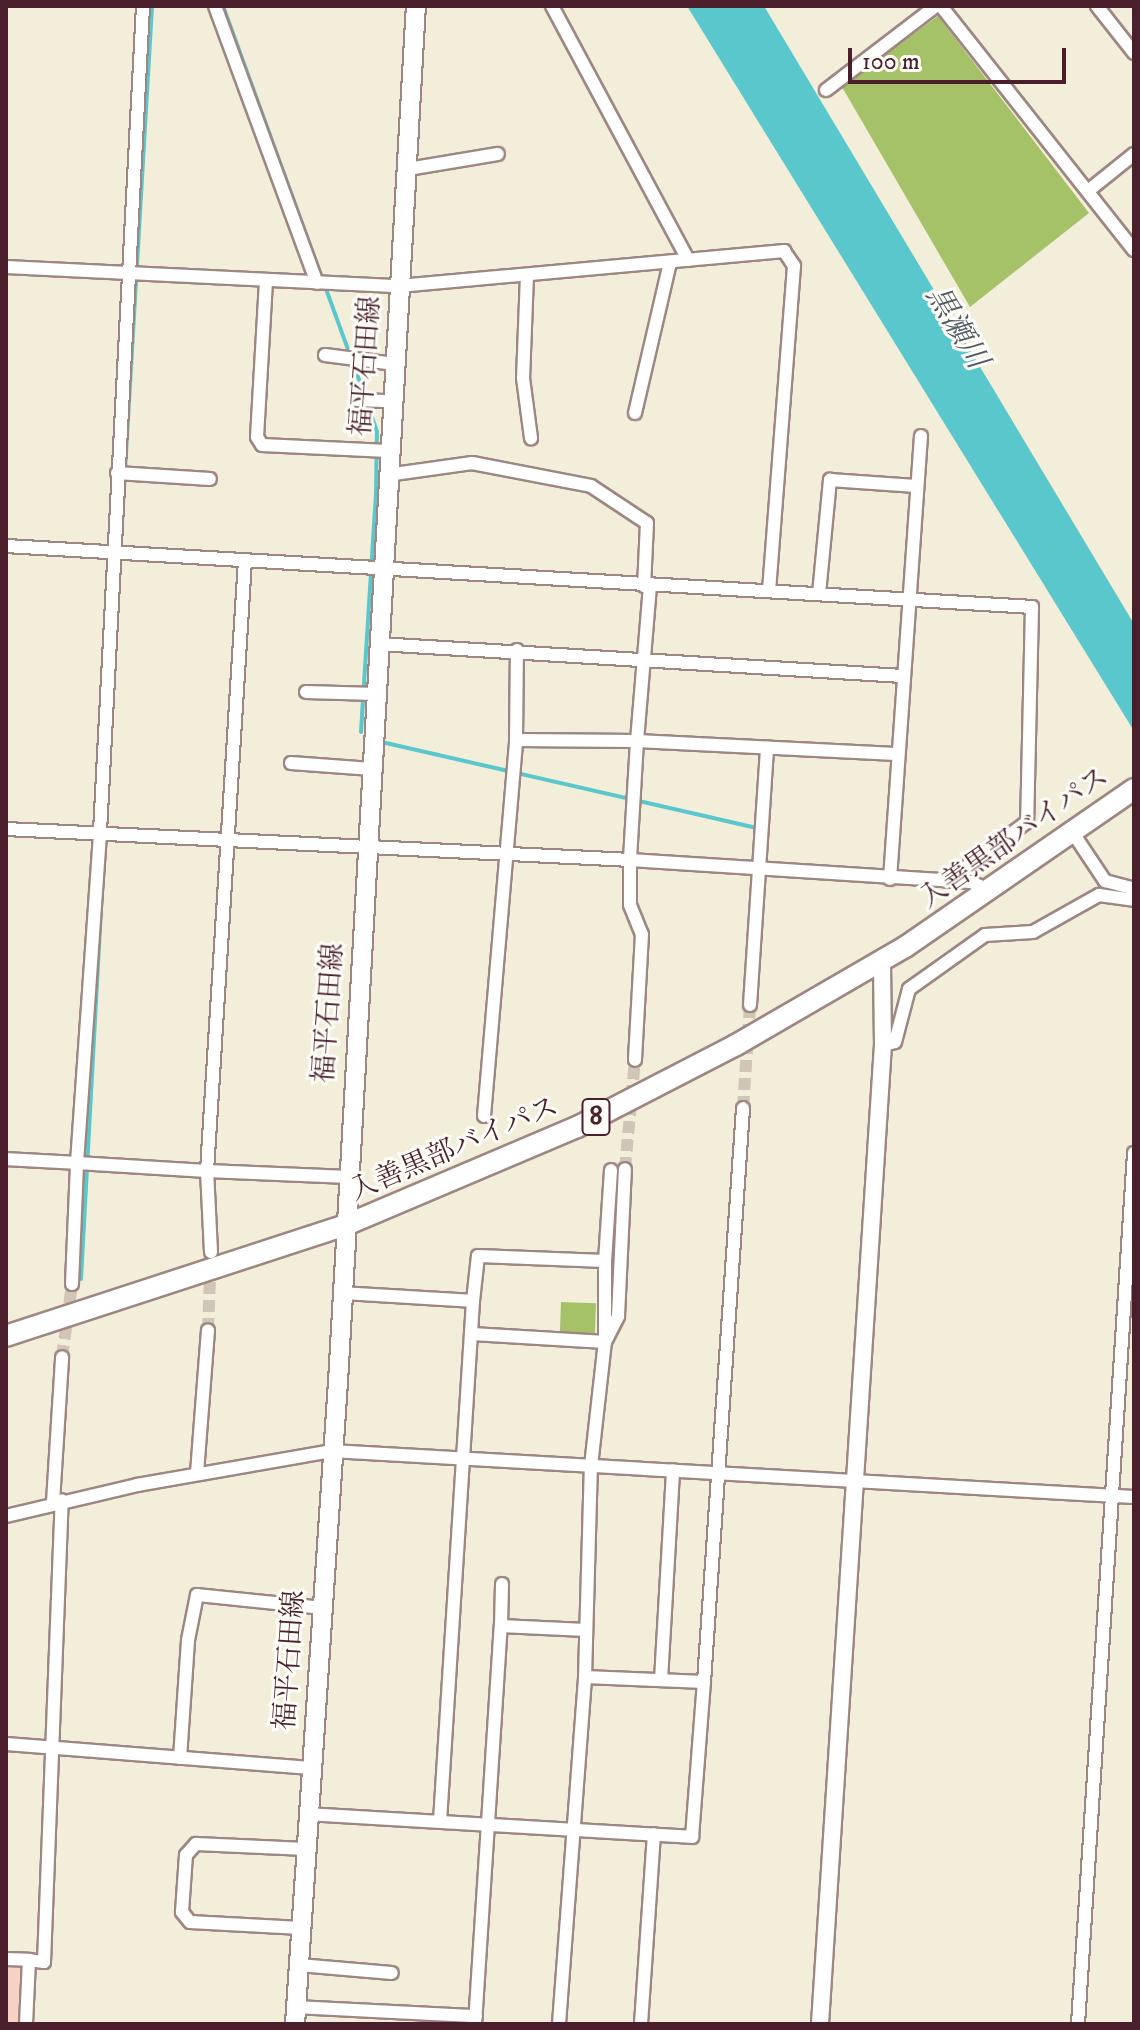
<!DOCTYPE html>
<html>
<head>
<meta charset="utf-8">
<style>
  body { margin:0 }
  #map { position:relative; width:1140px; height:2030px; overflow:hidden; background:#f2eed9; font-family:"IM FELL DW Pica","Noto Serif JP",serif }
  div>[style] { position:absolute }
  .built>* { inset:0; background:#f6d2c4 }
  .green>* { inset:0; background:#a6c268; transform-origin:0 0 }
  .water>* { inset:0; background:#59c7cc }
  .stream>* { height:4px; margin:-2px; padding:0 2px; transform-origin:2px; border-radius:2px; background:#59c7cc }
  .minor-tunnel>* { height:12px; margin-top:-6px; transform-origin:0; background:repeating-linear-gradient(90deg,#d0c5b6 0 12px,transparent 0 18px) }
  .roads { filter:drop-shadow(2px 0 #9e8682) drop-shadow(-2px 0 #9e8682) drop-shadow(0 2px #9e8682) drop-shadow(0 -2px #9e8682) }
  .minor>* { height:12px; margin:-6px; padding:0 6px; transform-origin:6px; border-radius:6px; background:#fff }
  .tertiary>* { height:16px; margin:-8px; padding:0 8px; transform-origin:8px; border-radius:8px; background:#fff }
  .secondary>* { height:18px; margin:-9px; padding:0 9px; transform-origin:9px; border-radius:9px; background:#fff }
  .trunk>* { height:20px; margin:-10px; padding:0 10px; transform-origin:10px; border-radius:10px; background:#fff }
  span { translate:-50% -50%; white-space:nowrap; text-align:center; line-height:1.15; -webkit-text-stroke:6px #fdfcf7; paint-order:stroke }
  .shield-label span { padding:2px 6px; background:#fdfcf7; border:2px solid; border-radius:6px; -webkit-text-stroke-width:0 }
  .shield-label { font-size:26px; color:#4a1f2b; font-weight:700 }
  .street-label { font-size:28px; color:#4a1f2b }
  .water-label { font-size:30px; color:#4f5a63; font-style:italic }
  .frame { position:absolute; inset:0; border:8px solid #4a1f2b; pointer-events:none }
  .scale { position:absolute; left:848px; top:48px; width:218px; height:36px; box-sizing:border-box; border:4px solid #4a1f2b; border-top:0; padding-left:10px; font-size:24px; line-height:28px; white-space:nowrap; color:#4a1f2b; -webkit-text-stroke:6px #fdfcf7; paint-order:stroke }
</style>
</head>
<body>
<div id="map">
  <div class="built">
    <i style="clip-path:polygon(6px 1963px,21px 1964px,19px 2024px,6px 2024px)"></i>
  </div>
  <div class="green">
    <i style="clip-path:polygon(938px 16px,1089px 213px,970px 307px,842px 87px)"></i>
    <i style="left:561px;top:1302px;width:35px;height:34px;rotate:2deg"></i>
  </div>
  <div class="water">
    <i style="clip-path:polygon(687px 6px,764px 6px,1134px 624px,1134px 731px)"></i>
  </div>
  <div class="stream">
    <i style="left:223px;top:6px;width:370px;rotate:70deg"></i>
    <i style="left:353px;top:363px;width:35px;rotate:70deg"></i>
    <i style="left:122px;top:522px;width:517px;rotate:-86.67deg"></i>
    <i style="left:361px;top:732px;width:238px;rotate:-86.4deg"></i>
    <i style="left:376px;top:494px;width:62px;rotate:-89.1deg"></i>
    <i style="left:377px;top:432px;width:29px;rotate:-108deg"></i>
    <i style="left:386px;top:743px;width:376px;rotate:12.9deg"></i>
    <i style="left:81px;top:1279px;width:705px;rotate:-86.91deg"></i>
  </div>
  <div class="minor-tunnel">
    <i style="left:743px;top:1108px;width:103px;rotate:-86.1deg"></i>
    <i style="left:625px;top:1169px;width:109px;rotate:-84.8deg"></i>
    <i style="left:208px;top:1330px;width:78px;rotate:-87.8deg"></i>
    <i style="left:62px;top:1357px;width:74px;rotate:-82.2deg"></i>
  </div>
  <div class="roads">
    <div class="minor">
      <i style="left:215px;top:6px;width:295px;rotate:69.8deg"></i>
      <i style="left:552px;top:6px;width:288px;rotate:61.8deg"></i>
      <i style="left:941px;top:6px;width:311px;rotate:51.7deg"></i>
      <i style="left:1097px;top:6px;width:60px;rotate:51.8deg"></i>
      <i style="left:826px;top:90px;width:138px;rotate:-37.4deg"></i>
      <i style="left:408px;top:169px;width:91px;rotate:-9.5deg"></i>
      <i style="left:1088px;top:191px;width:59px;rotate:-38.8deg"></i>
      <i style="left:6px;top:267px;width:393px;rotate:2.8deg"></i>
      <i style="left:399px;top:286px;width:387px;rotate:-5.2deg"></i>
      <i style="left:784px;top:251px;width:18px;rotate:56deg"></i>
      <i style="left:794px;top:266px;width:326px;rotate:94.4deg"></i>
      <i style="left:527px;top:275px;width:103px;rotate:92.2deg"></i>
      <i style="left:523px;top:378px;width:61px;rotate:82.4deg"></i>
      <i style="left:266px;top:281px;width:156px;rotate:93.3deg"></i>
      <i style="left:257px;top:437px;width:9px;rotate:58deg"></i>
      <i style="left:262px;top:445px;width:126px;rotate:2.7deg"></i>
      <i style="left:325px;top:355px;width:70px;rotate:7.4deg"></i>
      <i style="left:357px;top:400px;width:34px;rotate:2deg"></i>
      <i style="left:635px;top:413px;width:155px;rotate:-76.9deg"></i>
      <i style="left:117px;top:473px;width:93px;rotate:3.7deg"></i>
      <i style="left:387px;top:475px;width:86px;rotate:-8deg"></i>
      <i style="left:472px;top:463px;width:121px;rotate:10.9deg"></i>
      <i style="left:591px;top:486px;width:67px;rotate:33.5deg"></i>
      <i style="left:647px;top:523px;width:63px;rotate:92.7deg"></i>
      <i style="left:6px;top:546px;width:1028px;rotate:3.4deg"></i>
      <i style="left:1032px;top:607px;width:215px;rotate:91.3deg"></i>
      <i style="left:1027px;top:822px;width:99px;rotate:143.6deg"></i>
      <i style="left:650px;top:586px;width:156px;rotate:94.8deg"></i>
      <i style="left:637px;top:741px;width:259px;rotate:2.9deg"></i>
      <i style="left:819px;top:594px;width:115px;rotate:-84.5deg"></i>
      <i style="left:830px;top:480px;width:86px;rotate:4deg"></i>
      <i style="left:378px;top:644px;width:525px;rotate:3.49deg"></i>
      <i style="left:306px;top:692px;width:70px;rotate:1.6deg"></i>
      <i style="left:516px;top:740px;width:121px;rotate:0.5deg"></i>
      <i style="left:637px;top:741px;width:119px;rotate:93.4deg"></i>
      <i style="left:630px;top:860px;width:45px;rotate:90deg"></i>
      <i style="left:630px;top:905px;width:31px;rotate:68deg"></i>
      <i style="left:642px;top:934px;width:126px;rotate:93.2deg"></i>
      <i style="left:291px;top:763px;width:81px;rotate:4.2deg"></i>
      <i style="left:6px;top:829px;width:625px;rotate:2.84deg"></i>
      <i style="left:630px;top:860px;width:342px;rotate:3.7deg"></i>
      <i style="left:971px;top:882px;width:20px;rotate:24deg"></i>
      <i style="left:1073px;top:833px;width:58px;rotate:56.3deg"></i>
      <i style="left:1105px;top:881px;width:30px;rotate:15deg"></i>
      <i style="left:890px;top:879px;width:444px;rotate:-86deg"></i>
      <i style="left:750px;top:1005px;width:258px;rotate:-86.2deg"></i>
      <i style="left:883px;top:1045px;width:12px;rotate:-14deg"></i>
      <i style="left:895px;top:1042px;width:55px;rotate:-75.2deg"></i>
      <i style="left:909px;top:989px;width:93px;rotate:-35.4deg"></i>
      <i style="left:985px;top:935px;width:48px;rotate:-3.6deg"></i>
      <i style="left:1033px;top:932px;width:76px;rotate:-29.3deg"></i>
      <i style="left:1099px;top:895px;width:35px;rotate:8deg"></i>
      <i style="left:484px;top:1116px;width:377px;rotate:-85.1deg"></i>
      <i style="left:516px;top:740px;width:90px;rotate:-89.4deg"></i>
      <i style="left:6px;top:1159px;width:71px;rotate:3.2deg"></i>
      <i style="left:77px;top:1163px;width:332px;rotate:-86deg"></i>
      <i style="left:100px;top:832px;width:827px;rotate:-87.02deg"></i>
      <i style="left:211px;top:1252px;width:81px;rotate:-92.8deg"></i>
      <i style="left:207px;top:1171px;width:142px;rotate:2.4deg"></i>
      <i style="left:605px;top:1261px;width:91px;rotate:-86.2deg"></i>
      <i style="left:72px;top:1284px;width:121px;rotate:-87.6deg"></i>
      <i style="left:77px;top:1163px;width:130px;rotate:3.5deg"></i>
      <i style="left:207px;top:1171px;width:612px;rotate:-86.44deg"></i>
      <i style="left:342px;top:1293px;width:131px;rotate:3.5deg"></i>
      <i style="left:197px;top:1473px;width:143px;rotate:-85.6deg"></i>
      <i style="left:53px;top:1502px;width:145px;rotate:-86.4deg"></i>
      <i style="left:6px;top:1516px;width:135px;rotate:-13.3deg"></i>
      <i style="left:137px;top:1485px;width:197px;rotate:-9.9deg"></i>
      <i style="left:331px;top:1451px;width:804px;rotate:3.28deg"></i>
      <i style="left:501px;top:1626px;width:42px;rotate:-88.6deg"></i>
      <i style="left:661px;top:1680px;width:210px;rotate:-86.7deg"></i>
      <i style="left:704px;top:1682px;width:575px;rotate:-86.11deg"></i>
      <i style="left:6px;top:1744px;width:306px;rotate:4.5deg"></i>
      <i style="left:180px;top:1758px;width:118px;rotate:-86.1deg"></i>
      <i style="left:188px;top:1640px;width:46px;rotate:-78.7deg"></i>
      <i style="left:197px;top:1595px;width:126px;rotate:5.9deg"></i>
      <i style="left:308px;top:1814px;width:385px;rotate:3.4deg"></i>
      <i style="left:692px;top:1837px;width:155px;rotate:-85.6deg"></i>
      <i style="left:704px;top:1682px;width:119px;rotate:-177.6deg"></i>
      <i style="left:440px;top:1821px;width:521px;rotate:-86.37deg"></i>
      <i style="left:473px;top:1301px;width:45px;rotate:-83.7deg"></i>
      <i style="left:478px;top:1256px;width:127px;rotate:2.3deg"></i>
      <i style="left:605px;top:1261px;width:81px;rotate:90deg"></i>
      <i style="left:605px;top:1342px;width:133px;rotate:-176.6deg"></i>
      <i style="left:301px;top:1928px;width:111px;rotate:-176.9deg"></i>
      <i style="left:190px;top:1922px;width:13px;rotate:-129deg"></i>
      <i style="left:182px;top:1912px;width:57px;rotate:-86deg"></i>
      <i style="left:186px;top:1855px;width:15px;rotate:-48deg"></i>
      <i style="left:196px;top:1844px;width:110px;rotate:2.6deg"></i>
      <i style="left:6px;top:1959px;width:23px;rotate:2deg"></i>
      <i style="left:299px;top:1965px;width:93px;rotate:4.9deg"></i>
      <i style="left:296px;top:2007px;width:180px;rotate:2.9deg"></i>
      <i style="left:26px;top:2024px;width:64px;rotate:-87.3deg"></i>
      <i style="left:29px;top:1960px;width:15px;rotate:8deg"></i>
      <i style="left:44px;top:1962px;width:462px;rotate:-87.8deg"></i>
      <i style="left:475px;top:2024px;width:399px;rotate:-86.3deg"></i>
      <i style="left:501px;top:1626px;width:84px;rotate:2.7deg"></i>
      <i style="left:559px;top:2024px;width:348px;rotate:-85.7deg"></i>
      <i style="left:585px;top:1677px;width:211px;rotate:-88.4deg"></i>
      <i style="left:591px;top:1466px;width:125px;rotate:-83.6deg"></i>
      <i style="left:605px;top:1342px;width:29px;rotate:-63deg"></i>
      <i style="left:618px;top:1316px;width:147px;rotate:-87.3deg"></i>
      <i style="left:641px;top:2024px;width:190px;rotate:-86.1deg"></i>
      <i style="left:1078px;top:2024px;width:873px;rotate:-86.32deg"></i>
    </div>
    <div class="tertiary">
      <i style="left:820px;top:2024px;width:981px;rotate:-86.32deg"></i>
      <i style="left:883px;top:1045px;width:84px;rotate:-90.7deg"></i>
    </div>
    <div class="secondary">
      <i style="left:295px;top:2024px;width:643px;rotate:-86.17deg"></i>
      <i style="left:338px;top:1382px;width:1378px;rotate:-86.76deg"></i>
    </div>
    <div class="trunk">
      <i style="left:6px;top:1336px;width:358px;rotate:-18.1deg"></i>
      <i style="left:346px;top:1225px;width:251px;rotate:-23deg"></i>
      <i style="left:577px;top:1127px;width:179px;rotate:-27.3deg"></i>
      <i style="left:736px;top:1045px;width:195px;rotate:-30.1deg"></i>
      <i style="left:905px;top:947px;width:278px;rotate:-34.6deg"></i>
    </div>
  </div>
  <div class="shield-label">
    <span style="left:596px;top:1117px">8</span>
  </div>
  <div class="street-label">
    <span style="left:366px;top:366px;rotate:-86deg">福平石田線</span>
    <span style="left:1014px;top:838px;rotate:-35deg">入善黒部バイパス</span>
    <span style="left:329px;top:1013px;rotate:-86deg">福平石田線</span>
    <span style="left:454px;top:1149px;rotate:-23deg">入善黒部バイパス</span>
    <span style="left:290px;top:1660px;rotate:-86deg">福平石田線</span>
  </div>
  <div class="water-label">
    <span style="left:956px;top:328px;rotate:59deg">黒瀬川</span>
  </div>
  <div class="frame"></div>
  <div class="scale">100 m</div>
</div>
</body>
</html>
